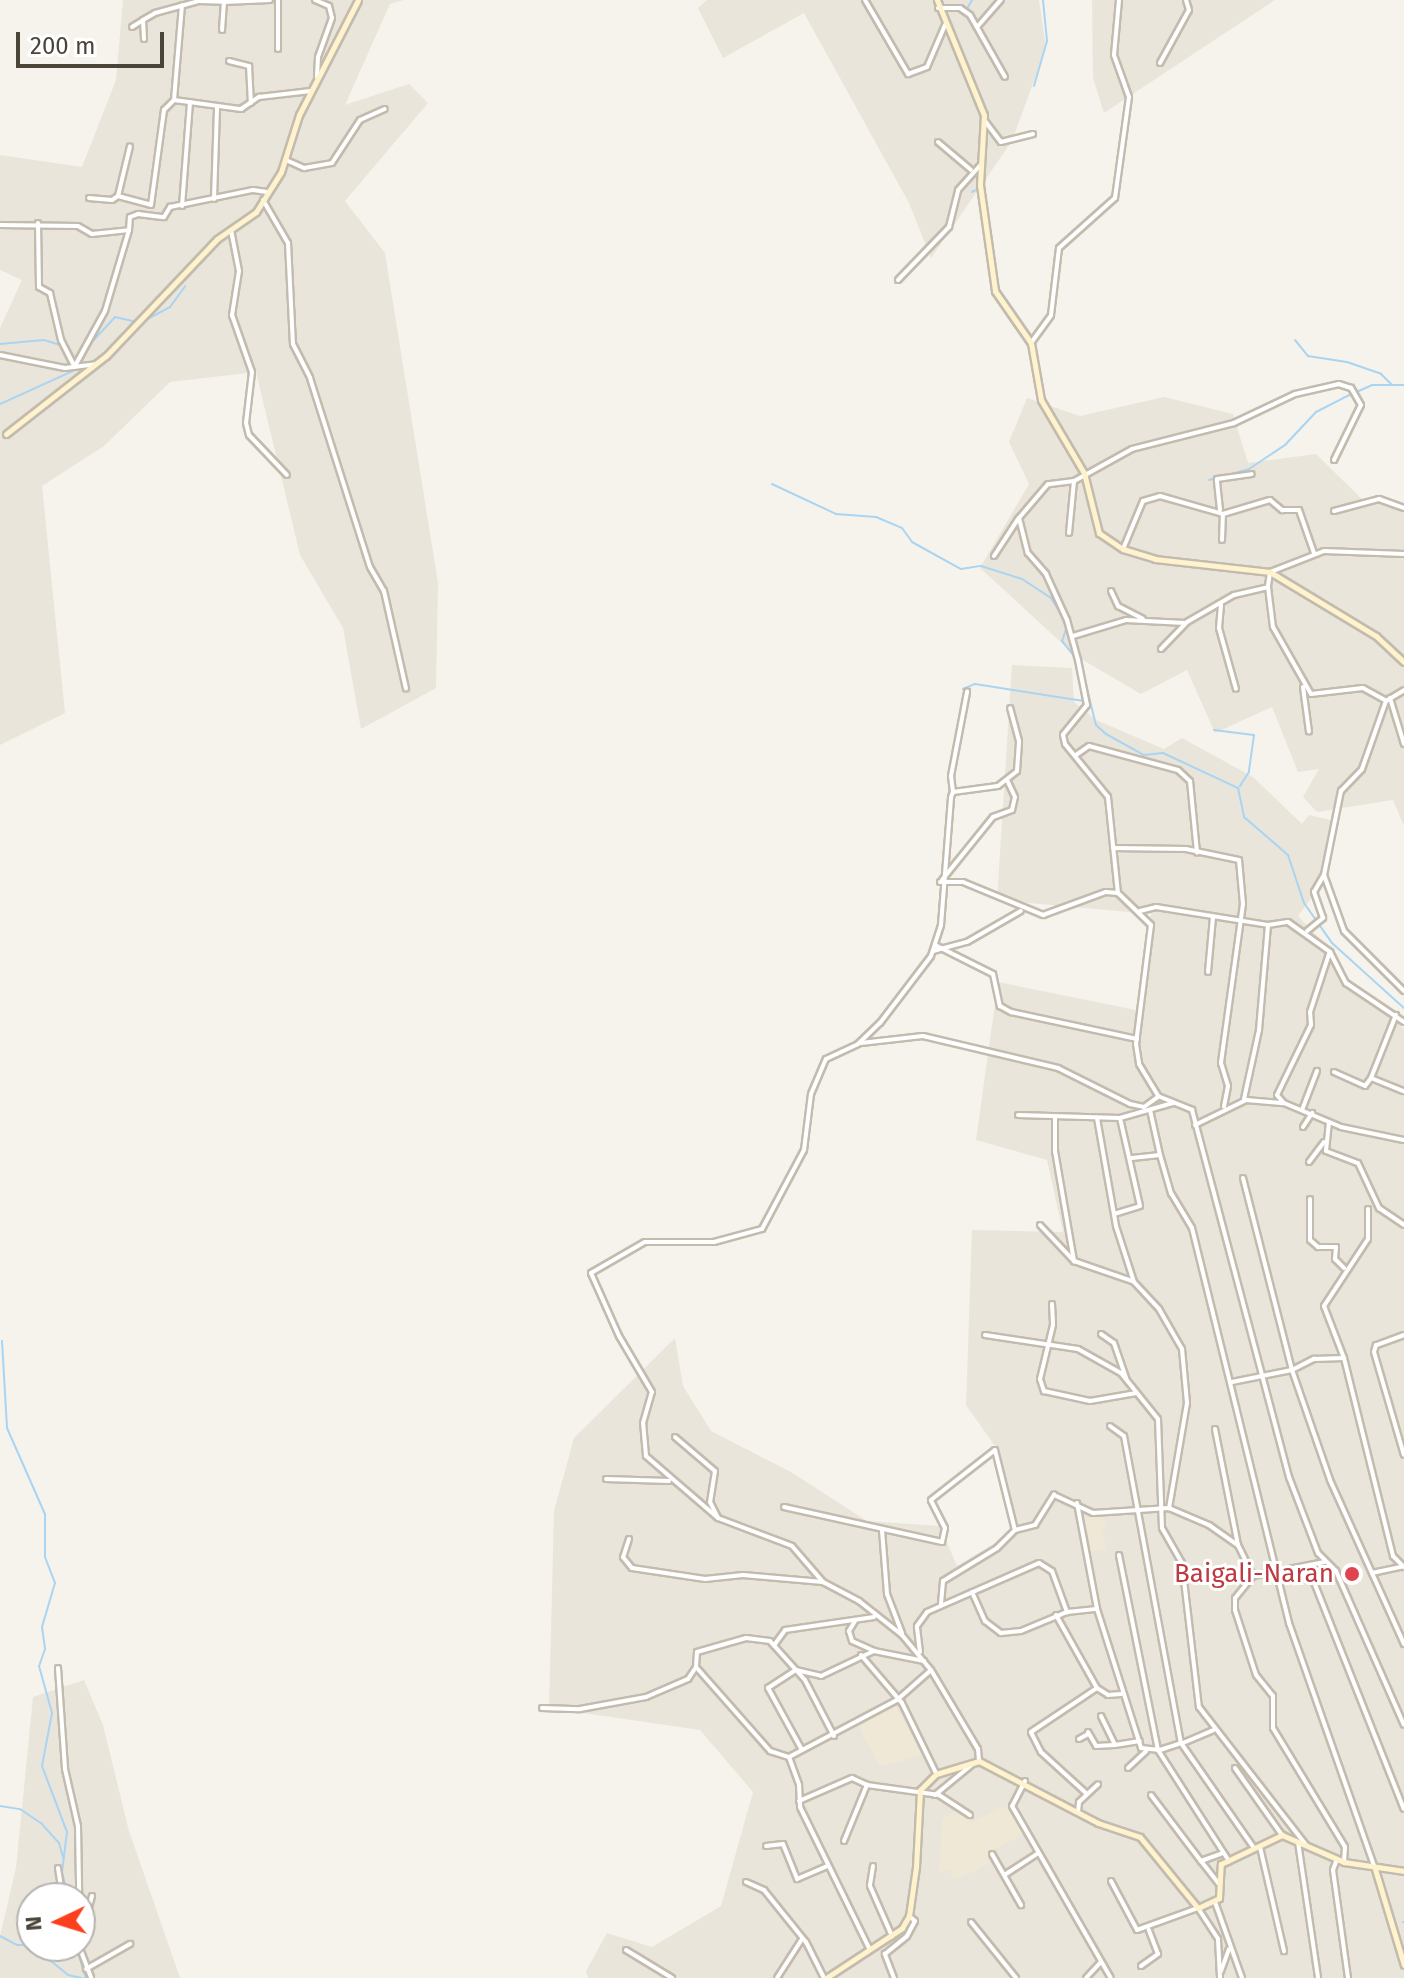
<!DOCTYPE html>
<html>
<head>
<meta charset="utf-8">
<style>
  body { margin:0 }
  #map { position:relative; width:1404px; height:1978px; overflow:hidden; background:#f6f3ec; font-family:"Fira Sans",sans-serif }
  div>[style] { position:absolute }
  .residential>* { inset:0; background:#eae5da }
  .education>* { inset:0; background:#efe8d6 }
  .stream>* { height:2px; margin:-1px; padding:0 1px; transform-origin:1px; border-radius:1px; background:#a9d4f2 }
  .roads { filter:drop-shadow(2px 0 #c2bbae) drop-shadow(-2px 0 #c2bbae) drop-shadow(0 2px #c2bbae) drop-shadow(0 -2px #c2bbae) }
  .street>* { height:4px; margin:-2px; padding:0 2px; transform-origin:2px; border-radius:2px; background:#fff }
  .secondary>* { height:5px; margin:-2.5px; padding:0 2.5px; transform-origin:2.5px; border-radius:2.5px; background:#fff3cd }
  .dots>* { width:22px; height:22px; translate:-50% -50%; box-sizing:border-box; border:4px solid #fff; border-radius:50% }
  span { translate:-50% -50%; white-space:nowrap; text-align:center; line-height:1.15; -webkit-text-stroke:6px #fff; paint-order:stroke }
  .health-label { font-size:26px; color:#be3a42 }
  .right { translate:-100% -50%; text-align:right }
  .north { position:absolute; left:16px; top:1882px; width:80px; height:80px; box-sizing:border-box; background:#fff; border:2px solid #b7b4b0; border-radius:50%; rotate:266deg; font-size:22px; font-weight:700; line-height:32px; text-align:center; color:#4b4439 }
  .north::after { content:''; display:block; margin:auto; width:28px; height:36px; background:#fc3f1d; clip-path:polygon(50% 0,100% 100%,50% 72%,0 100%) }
  .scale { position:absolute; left:16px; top:32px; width:148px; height:36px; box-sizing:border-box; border:4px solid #4b4439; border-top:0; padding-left:10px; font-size:24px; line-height:28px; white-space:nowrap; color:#4b4439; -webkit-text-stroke:6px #fff; paint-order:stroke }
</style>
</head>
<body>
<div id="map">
  <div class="residential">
    <i style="clip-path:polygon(123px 0,404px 0,390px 4px,345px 105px,409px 84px,428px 103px,345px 201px,385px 253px,438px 583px,436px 688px,361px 729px,343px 628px,300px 555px,256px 372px,170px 382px,104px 446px,42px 486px,65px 713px,0 745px,0 328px,22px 280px,0 270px,0 155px,82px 167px,116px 80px)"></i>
    <i style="clip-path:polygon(707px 0,1039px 0,1046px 48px,1012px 141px,931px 258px,909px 203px,804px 13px,723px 58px,698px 8px)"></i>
    <i style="clip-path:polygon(1092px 0,1275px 0,1104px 113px,1093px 78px)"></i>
    <i style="clip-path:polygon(1164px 397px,1233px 414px,1248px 463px,1316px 454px,1364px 501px,1404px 506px,1404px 826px,1393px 800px,1317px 812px,1303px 797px,1319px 769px,1298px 772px,1272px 707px,1215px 733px,1187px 670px,1141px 694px,1076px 656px,980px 568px,1029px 484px,1009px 442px,1027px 398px,1080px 416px)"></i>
    <i style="clip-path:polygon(1012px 665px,1072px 668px,1074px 702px,1096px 720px,1164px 749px,1182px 738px,1253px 777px,1302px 824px,1309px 815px,1335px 821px,1328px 875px,1298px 916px,1333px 952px,1335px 969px,1404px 1029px,1404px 1978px,588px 1978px,586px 1971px,607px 1933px,652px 1947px,721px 1906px,753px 1792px,700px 1730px,549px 1708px,554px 1511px,574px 1438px,675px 1338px,683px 1386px,711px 1431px,791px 1472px,867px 1521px,940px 1526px,957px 1566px,1014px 1532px,995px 1446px,966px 1405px,972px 1230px,1063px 1232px,1047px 1160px,976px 1140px,998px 982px,1136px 1010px,1151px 914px,997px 900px)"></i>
    <i style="clip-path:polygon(evenodd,84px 1680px,103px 1725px,129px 1831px,180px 1978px,0 1978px,0 1936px,16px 1868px,33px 1697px,84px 1680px,32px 1898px,80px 1898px,80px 1946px,32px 1946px,32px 1898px)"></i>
  </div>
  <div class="education">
    <i style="clip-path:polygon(1105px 1515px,1107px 1525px,1101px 1527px,1106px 1549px,1092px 1552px,1085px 1519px)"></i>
    <i style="clip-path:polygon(895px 1705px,922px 1755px,880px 1766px,859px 1727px)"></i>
    <i style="clip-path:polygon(1006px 1806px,1023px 1834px,989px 1852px,991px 1862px,980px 1869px,954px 1879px,949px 1870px,939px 1872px,942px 1820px,956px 1810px,971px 1823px)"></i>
  </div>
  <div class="stream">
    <i style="left:968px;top:7px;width:8px;rotate:-60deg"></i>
    <i style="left:1034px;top:86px;width:47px;rotate:-73.9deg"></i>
    <i style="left:1047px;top:41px;width:41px;rotate:-95.6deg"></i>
    <i style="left:972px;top:192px;width:4px;rotate:-27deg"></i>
    <i style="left:142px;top:322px;width:32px;rotate:-28deg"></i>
    <i style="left:170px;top:307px;width:26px;rotate:-54deg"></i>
    <i style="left:1295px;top:340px;width:21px;rotate:51deg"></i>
    <i style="left:1308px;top:356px;width:39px;rotate:9deg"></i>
    <i style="left:1347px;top:362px;width:36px;rotate:19deg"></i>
    <i style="left:1381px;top:374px;width:16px;rotate:45deg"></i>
    <i style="left:1392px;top:385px;width:12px"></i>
    <i style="left:0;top:344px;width:44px;rotate:-5.2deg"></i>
    <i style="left:44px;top:340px;width:17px;rotate:17deg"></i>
    <i style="left:60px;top:345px;width:21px;rotate:59deg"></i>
    <i style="left:89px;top:345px;width:38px;rotate:-47deg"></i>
    <i style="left:115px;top:317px;width:22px;rotate:13deg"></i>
    <i style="left:0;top:404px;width:82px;rotate:-24.4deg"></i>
    <i style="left:75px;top:370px;width:23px;rotate:-61deg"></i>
    <i style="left:1209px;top:480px;width:41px;rotate:-15.4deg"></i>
    <i style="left:1249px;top:469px;width:43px;rotate:-33.7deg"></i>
    <i style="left:1285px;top:445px;width:45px;rotate:-46.8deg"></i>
    <i style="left:1316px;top:412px;width:30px;rotate:-27deg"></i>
    <i style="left:1343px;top:398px;width:32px;rotate:-24deg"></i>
    <i style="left:1372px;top:385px;width:20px"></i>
    <i style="left:772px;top:484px;width:71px;rotate:25.1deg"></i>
    <i style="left:836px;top:514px;width:40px;rotate:4.3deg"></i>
    <i style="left:876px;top:517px;width:28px;rotate:23deg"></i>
    <i style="left:902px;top:528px;width:17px;rotate:54deg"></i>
    <i style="left:912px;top:542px;width:56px;rotate:28.9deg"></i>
    <i style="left:961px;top:569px;width:20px;rotate:-9deg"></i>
    <i style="left:981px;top:566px;width:43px;rotate:17.6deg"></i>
    <i style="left:1022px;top:579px;width:35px;rotate:33deg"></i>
    <i style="left:1051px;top:598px;width:26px;rotate:58deg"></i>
    <i style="left:1067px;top:626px;width:16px;rotate:108deg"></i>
    <i style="left:1062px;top:641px;width:21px;rotate:51deg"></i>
    <i style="left:1082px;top:669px;width:58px;rotate:76deg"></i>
    <i style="left:1096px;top:725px;width:13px;rotate:42deg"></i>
    <i style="left:1106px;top:734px;width:43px;rotate:28.9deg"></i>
    <i style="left:1144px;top:755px;width:19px;rotate:-6deg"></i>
    <i style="left:1163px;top:753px;width:83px;rotate:25deg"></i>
    <i style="left:1238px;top:788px;width:30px;rotate:78deg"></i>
    <i style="left:1244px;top:817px;width:58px;rotate:40.8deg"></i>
    <i style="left:1288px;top:855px;width:51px;rotate:71.6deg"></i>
    <i style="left:1304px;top:903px;width:49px;rotate:55deg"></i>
    <i style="left:1332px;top:943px;width:97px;rotate:42.1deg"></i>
    <i style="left:963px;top:689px;width:13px;rotate:-23deg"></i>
    <i style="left:975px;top:684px;width:110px;rotate:8.9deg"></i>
    <i style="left:1214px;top:730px;width:40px;rotate:7.1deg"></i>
    <i style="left:1254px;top:735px;width:37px;rotate:98deg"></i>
    <i style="left:1249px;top:772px;width:17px;rotate:123deg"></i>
    <i style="left:2px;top:1341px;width:87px;rotate:86.7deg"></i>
    <i style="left:7px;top:1428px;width:94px;rotate:66.2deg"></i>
    <i style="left:45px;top:1514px;width:43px;rotate:90deg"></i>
    <i style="left:45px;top:1557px;width:28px;rotate:69deg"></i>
    <i style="left:55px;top:1583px;width:46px;rotate:106.5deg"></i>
    <i style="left:42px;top:1627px;width:22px;rotate:82deg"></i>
    <i style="left:45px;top:1649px;width:18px;rotate:109deg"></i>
    <i style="left:39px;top:1666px;width:49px;rotate:74.5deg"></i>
    <i style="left:52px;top:1713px;width:54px;rotate:100.7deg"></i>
    <i style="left:42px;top:1766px;width:71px;rotate:69.3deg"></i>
    <i style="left:67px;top:1832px;width:40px;rotate:97.1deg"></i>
    <i style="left:62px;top:1872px;width:27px;rotate:77deg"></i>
    <i style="left:0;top:1806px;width:20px;rotate:9deg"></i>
    <i style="left:20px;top:1809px;width:25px;rotate:34deg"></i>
    <i style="left:41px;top:1823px;width:27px;rotate:48deg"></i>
    <i style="left:59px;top:1843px;width:15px;rotate:74deg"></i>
    <i style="left:1403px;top:1922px;width:1px"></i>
    <i style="left:0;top:1936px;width:19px;rotate:28deg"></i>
    <i style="left:17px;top:1945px;width:15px"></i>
    <i style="left:33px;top:1946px;width:45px;rotate:39.6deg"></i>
    <i style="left:68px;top:1975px;width:14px;rotate:12deg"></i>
    <i style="left:76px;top:1946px;width:34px;rotate:73deg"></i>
  </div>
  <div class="roads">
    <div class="street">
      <i style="left:315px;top:0;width:15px;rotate:23deg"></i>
      <i style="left:329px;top:6px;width:12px;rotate:76deg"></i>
      <i style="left:332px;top:18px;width:41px;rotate:109.7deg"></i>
      <i style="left:318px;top:57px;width:20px;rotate:93deg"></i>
      <i style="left:865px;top:0;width:86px;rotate:59.8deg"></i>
      <i style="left:908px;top:74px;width:20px;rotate:-20deg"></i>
      <i style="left:927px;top:67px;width:46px;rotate:-66.8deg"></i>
      <i style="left:938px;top:8px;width:22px"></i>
      <i style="left:960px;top:8px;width:12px;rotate:35deg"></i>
      <i style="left:970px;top:15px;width:71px;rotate:60.6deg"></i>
      <i style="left:978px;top:26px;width:35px;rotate:-49deg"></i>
      <i style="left:132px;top:27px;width:13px;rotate:-32deg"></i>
      <i style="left:222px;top:30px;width:28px;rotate:-86deg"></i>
      <i style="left:224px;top:2px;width:46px;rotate:-2.5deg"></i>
      <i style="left:144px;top:39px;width:19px;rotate:-93deg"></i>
      <i style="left:143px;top:20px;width:14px;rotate:-30deg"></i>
      <i style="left:155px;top:13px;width:46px;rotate:-15.3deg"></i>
      <i style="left:199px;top:1px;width:25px;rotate:2deg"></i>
      <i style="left:278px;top:49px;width:49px;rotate:-90deg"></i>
      <i style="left:229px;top:61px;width:21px;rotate:14deg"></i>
      <i style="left:249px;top:66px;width:37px;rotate:87deg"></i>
      <i style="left:1160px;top:63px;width:60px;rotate:-61.3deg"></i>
      <i style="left:1189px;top:10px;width:10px;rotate:-107deg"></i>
      <i style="left:174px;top:100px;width:68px;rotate:7.7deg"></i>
      <i style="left:241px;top:109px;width:22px;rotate:-34deg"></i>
      <i style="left:259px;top:97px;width:52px;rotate:-6.6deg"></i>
      <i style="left:985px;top:121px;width:26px;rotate:53deg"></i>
      <i style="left:1001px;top:142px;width:33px;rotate:-14deg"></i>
      <i style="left:938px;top:142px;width:43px;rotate:40.3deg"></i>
      <i style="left:286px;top:160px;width:20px;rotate:24deg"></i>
      <i style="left:304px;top:168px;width:28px;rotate:-10deg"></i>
      <i style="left:332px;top:163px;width:51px;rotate:-56.9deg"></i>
      <i style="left:360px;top:120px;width:27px;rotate:-24deg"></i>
      <i style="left:118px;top:196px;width:51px;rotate:-76.5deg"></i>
      <i style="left:89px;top:198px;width:23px;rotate:5deg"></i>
      <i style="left:112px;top:200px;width:7px;rotate:-34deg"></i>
      <i style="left:118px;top:196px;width:34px;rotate:15deg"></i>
      <i style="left:151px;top:205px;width:96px;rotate:-82.2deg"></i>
      <i style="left:164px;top:110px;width:14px;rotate:-45deg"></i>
      <i style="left:174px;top:100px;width:95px;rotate:-85.2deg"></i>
      <i style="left:214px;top:199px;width:92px;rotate:-88.1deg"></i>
      <i style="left:263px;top:200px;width:50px;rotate:59.8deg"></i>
      <i style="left:288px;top:243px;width:101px;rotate:87.2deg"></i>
      <i style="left:293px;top:344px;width:38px;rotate:63deg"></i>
      <i style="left:310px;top:378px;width:198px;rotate:72.4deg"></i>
      <i style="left:370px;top:567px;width:28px;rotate:60deg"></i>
      <i style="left:384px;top:591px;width:100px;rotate:77.3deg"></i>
      <i style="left:182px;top:206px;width:104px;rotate:-85.6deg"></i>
      <i style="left:38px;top:223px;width:64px;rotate:89.1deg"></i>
      <i style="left:39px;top:287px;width:13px;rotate:29deg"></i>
      <i style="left:50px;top:293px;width:48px;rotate:76.8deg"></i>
      <i style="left:61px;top:340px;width:30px;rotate:63deg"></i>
      <i style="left:0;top:225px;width:78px;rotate:0.7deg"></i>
      <i style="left:78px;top:226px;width:16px;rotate:30deg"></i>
      <i style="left:92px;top:234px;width:37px;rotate:-6deg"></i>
      <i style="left:129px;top:230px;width:13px;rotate:-86deg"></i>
      <i style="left:130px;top:217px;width:9px;rotate:-21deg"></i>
      <i style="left:138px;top:214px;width:26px;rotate:7deg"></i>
      <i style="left:164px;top:217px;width:12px;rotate:-59deg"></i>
      <i style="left:170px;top:207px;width:85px;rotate:-11.6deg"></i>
      <i style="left:253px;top:190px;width:14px;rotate:8deg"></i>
      <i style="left:231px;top:230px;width:42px;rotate:79deg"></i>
      <i style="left:239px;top:271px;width:45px;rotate:99deg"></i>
      <i style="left:232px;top:315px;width:60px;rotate:70.7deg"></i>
      <i style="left:252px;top:372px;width:51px;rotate:96.7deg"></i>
      <i style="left:246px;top:423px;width:12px;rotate:76deg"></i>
      <i style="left:249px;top:435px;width:55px;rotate:46.5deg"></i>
      <i style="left:898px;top:280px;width:74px;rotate:-46.1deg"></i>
      <i style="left:949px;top:227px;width:38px;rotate:-76deg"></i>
      <i style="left:958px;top:190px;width:36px;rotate:-48deg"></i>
      <i style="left:1031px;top:343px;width:34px;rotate:-54deg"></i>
      <i style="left:1051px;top:315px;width:67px;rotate:-83.2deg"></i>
      <i style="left:1059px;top:248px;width:75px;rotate:-41.8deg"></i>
      <i style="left:1115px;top:198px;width:102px;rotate:-82.1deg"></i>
      <i style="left:1129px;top:97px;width:45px;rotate:-109.7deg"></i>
      <i style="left:1114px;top:55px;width:55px;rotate:-84.8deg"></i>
      <i style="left:0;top:355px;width:66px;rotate:11.3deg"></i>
      <i style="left:65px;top:368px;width:31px;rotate:-7deg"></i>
      <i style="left:76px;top:364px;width:60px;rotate:-61.3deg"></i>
      <i style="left:105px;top:311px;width:84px;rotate:-73.5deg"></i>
      <i style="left:1334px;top:460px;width:61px;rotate:-63.9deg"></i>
      <i style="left:1361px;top:405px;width:20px;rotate:-120deg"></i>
      <i style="left:1351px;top:388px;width:13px;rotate:-162deg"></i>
      <i style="left:1339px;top:384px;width:45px;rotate:167.2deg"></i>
      <i style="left:1295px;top:394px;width:68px;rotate:154.6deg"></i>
      <i style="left:1234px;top:423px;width:105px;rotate:165.7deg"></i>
      <i style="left:1132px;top:449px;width:66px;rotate:151.1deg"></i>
      <i style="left:1074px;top:481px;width:26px;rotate:173deg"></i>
      <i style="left:1048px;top:484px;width:45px;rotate:130.5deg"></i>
      <i style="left:1019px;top:518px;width:36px;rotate:76deg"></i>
      <i style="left:1028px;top:553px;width:28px;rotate:49deg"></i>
      <i style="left:1046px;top:574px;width:51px;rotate:65.5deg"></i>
      <i style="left:1067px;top:620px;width:41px;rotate:74.6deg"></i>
      <i style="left:1078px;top:660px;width:46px;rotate:78.7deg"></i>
      <i style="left:1087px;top:705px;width:38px;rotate:129deg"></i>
      <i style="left:1063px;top:735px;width:9px;rotate:77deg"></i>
      <i style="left:1065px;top:744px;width:68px;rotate:50.9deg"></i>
      <i style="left:1108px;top:797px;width:97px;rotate:84.1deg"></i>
      <i style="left:1118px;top:893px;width:46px;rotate:44.1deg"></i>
      <i style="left:1151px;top:925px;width:120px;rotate:97.2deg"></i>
      <i style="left:1136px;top:1044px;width:20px;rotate:81deg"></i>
      <i style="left:1139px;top:1064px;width:37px;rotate:59deg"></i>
      <i style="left:1158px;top:1096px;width:37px;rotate:22deg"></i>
      <i style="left:1192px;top:1110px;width:380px;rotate:75.2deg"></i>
      <i style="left:1289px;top:1477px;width:81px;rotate:69.1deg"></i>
      <i style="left:1318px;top:1553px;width:25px;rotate:45deg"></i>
      <i style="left:1336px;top:1571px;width:168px;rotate:66.2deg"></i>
      <i style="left:1220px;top:510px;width:31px;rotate:-96deg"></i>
      <i style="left:1217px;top:479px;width:35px;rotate:-8deg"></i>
      <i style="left:1334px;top:511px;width:47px;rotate:-14.9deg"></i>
      <i style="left:1379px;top:499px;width:27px;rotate:20deg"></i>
      <i style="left:1069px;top:533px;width:52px;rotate:-84.5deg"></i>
      <i style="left:1222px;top:540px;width:26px;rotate:-88deg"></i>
      <i style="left:1123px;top:549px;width:52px;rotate:-67.4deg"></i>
      <i style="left:1143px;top:501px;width:18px;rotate:-16deg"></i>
      <i style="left:1160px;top:496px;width:66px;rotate:15.9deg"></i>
      <i style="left:1223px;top:514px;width:49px;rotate:-16.6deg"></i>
      <i style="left:1270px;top:500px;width:16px;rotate:40deg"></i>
      <i style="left:1282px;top:510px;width:17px"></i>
      <i style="left:1299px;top:510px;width:46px;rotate:70.8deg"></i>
      <i style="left:1404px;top:554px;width:80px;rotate:-177.9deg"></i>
      <i style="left:1324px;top:551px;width:58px;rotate:158.7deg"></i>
      <i style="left:1270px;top:572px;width:15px;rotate:98deg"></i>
      <i style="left:1268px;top:587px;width:40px;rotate:82.9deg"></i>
      <i style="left:1273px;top:627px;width:77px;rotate:60.4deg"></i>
      <i style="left:1311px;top:694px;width:52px;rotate:-6.6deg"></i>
      <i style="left:1363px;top:688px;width:26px;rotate:29deg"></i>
      <i style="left:1386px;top:701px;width:21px;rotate:-31deg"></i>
      <i style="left:994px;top:556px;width:44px;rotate:-57deg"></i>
      <i style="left:1111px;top:591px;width:17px;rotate:65deg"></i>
      <i style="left:1118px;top:606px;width:28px;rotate:27deg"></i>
      <i style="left:1221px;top:605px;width:23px;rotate:95deg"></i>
      <i style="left:1219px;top:628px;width:63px;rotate:74.4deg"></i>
      <i style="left:1073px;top:636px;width:55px;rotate:-16.8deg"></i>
      <i style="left:1126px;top:620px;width:59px;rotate:2.9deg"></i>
      <i style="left:1161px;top:649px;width:37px;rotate:-46deg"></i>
      <i style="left:1187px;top:622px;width:54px;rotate:-29.9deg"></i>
      <i style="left:1234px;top:595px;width:35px;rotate:-13deg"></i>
      <i style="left:1303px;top:687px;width:45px;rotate:82.4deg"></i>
      <i style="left:1390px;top:698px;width:48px;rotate:73.1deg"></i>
      <i style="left:1076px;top:755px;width:16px;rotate:-35deg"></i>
      <i style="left:1089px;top:746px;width:92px;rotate:15.1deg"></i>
      <i style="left:1178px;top:770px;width:16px;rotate:43deg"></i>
      <i style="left:1190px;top:781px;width:72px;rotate:84.4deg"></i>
      <i style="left:953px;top:792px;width:16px;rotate:-97deg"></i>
      <i style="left:951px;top:776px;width:86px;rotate:-79.2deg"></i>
      <i style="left:1113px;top:848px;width:73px;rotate:0.8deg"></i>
      <i style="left:1186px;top:849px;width:54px;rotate:11.7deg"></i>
      <i style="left:1239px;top:860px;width:44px;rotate:84.8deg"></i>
      <i style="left:1243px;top:904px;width:161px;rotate:97.9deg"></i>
      <i style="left:1221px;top:1063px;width:24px;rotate:73deg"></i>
      <i style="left:1228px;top:1086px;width:21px;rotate:101deg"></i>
      <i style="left:1324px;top:875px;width:86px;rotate:-78.6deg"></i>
      <i style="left:1341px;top:791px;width:30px;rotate:-46deg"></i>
      <i style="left:1362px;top:769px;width:72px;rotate:-70.6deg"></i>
      <i style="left:942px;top:880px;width:81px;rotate:-51deg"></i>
      <i style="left:993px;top:817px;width:20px;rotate:-20deg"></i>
      <i style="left:1012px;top:810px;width:13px;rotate:-77deg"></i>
      <i style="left:1015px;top:797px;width:17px;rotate:-115deg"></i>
      <i style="left:940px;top:882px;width:23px"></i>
      <i style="left:963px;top:882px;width:87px;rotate:22.4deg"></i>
      <i style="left:1043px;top:915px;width:67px;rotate:-20.1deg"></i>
      <i style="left:1106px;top:892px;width:12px;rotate:5deg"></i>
      <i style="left:1140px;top:911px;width:16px;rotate:-14deg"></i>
      <i style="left:1156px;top:907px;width:113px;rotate:9.1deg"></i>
      <i style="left:1268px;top:925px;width:20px;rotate:-9deg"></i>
      <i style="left:1288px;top:922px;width:52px;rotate:35.5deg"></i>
      <i style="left:1330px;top:952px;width:35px;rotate:63deg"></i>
      <i style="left:1346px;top:983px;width:70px;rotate:33.9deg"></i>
      <i style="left:1307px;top:931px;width:21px;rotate:-39deg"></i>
      <i style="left:1323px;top:918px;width:28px;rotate:-109deg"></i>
      <i style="left:1314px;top:892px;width:20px;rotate:-60deg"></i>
      <i style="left:1324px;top:875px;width:59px;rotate:70.3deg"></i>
      <i style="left:1344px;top:931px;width:85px;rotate:45deg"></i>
      <i style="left:935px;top:945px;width:65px;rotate:26.6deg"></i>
      <i style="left:993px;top:974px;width:33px;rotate:78deg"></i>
      <i style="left:1000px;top:1006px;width:13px;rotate:29deg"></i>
      <i style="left:1011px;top:1012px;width:129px;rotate:12.1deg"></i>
      <i style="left:933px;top:951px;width:35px;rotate:-15deg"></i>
      <i style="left:967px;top:942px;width:62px;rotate:-29.9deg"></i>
      <i style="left:1208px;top:972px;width:55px;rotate:-84.8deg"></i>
      <i style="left:861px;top:1043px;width:62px;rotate:-6.4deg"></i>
      <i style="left:923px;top:1036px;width:139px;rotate:13.3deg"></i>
      <i style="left:1058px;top:1068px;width:80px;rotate:26.6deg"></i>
      <i style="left:1130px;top:1104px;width:14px;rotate:12deg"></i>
      <i style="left:1144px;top:1107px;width:17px;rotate:-36deg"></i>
      <i style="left:1334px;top:1072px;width:34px;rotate:24deg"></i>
      <i style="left:1365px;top:1086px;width:10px;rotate:-53deg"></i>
      <i style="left:1371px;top:1078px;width:35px;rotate:22deg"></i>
      <i style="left:1371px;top:1078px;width:68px;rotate:-68.4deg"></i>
      <i style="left:1244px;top:1099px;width:71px;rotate:-77.7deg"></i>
      <i style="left:1259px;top:1030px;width:105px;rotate:-85.1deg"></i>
      <i style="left:1283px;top:1102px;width:9px;rotate:-131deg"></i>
      <i style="left:1277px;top:1095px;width:78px;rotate:-64.1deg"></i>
      <i style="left:1311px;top:1025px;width:13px;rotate:-94deg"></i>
      <i style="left:1310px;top:1012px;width:61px;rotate:-71.9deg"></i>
      <i style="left:1150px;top:1110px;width:46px;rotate:77.5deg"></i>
      <i style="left:1302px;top:1110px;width:42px;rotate:-69deg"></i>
      <i style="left:1018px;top:1115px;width:102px;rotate:1.7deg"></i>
      <i style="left:1120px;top:1118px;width:55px;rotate:-15.8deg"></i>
      <i style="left:1055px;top:1117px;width:34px;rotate:90deg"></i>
      <i style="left:1055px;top:1151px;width:112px;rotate:80.2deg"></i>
      <i style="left:1097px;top:1118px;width:110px;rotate:80deg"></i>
      <i style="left:1116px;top:1226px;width:59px;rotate:72.2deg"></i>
      <i style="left:1134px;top:1282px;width:37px;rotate:47deg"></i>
      <i style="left:1159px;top:1309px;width:46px;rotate:60.1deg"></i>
      <i style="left:1182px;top:1349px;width:54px;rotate:84.7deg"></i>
      <i style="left:1187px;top:1403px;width:107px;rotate:99.7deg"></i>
      <i style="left:1329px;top:1122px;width:29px;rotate:96deg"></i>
      <i style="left:1326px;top:1151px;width:34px;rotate:21deg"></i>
      <i style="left:1358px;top:1163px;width:50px;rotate:65deg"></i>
      <i style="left:1379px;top:1208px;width:30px;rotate:34deg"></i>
      <i style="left:1195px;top:1125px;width:57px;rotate:-26.1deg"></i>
      <i style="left:1246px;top:1100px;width:38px;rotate:5deg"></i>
      <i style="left:1284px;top:1103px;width:62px;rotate:22.8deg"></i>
      <i style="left:1341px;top:1127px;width:64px;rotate:11.7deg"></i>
      <i style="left:1303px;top:1127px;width:17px;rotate:-57deg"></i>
      <i style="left:1132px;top:1158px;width:28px;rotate:-6deg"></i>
      <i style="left:1160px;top:1155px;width:40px;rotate:74deg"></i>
      <i style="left:1171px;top:1193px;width:41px;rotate:59deg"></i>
      <i style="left:1192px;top:1228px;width:407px;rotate:76.2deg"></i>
      <i style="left:1289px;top:1623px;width:257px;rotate:70.7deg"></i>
      <i style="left:1309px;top:1162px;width:25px;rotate:-53deg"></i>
      <i style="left:1243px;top:1178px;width:198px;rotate:75.7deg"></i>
      <i style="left:1292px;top:1370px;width:116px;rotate:70.9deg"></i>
      <i style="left:1330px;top:1480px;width:180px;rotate:65.7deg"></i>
      <i style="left:1310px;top:1199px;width:41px;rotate:90deg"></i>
      <i style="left:1310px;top:1240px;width:11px;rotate:41deg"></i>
      <i style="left:1318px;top:1247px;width:18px"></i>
      <i style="left:1336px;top:1247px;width:12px;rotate:95deg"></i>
      <i style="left:1335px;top:1259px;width:13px;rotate:45deg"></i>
      <i style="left:1368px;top:1209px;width:30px;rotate:90deg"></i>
      <i style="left:1368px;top:1239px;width:80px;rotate:123.3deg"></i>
      <i style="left:1324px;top:1306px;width:56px;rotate:69deg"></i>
      <i style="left:1344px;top:1358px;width:204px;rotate:76.1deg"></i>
      <i style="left:1393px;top:1556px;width:16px;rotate:45deg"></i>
      <i style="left:1114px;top:1214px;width:27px;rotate:-17deg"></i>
      <i style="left:1140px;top:1206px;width:90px;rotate:-102.8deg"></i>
      <i style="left:1040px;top:1225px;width:50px;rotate:46.6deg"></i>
      <i style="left:1074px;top:1261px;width:61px;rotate:19deg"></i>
      <i style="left:1052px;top:1304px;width:21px;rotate:87deg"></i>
      <i style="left:1053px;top:1325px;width:56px;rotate:103.5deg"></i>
      <i style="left:1040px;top:1379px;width:13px;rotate:72deg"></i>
      <i style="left:1044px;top:1391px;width:47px;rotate:12.3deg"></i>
      <i style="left:1090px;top:1401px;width:47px;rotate:-9.9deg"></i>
      <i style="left:1101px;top:1334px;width:16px;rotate:35deg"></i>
      <i style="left:1114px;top:1343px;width:39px;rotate:71deg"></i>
      <i style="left:985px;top:1335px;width:94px;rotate:8.6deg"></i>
      <i style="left:1078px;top:1349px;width:49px;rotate:29.2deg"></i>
      <i style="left:1121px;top:1373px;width:59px;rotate:51.2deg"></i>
      <i style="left:1158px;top:1419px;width:109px;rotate:87.9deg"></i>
      <i style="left:1162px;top:1528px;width:40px;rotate:60.3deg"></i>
      <i style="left:1182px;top:1563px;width:145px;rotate:83.3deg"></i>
      <i style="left:1199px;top:1707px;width:175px;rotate:52.2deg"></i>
      <i style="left:1404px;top:1335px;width:30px;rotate:160deg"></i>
      <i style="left:1376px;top:1345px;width:7px;rotate:106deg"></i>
      <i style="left:1374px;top:1352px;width:107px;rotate:73.8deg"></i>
      <i style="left:1232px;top:1382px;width:61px;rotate:-11.3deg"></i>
      <i style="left:1292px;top:1370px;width:25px;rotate:-27deg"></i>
      <i style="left:1314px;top:1359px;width:30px;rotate:-2deg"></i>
      <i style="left:1110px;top:1426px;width:17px;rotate:36deg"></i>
      <i style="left:1124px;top:1436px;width:312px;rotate:79.5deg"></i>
      <i style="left:1181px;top:1743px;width:128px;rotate:55.2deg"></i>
      <i style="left:1215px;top:1429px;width:118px;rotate:78.8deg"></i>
      <i style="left:675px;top:1437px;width:52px;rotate:40.4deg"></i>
      <i style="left:715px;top:1471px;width:31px;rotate:99deg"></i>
      <i style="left:710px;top:1502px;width:18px;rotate:63deg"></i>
      <i style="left:718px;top:1518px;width:79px;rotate:20.7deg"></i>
      <i style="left:792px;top:1546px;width:48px;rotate:49.3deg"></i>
      <i style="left:823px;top:1582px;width:41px;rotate:27.8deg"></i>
      <i style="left:859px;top:1601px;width:55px;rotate:38.3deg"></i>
      <i style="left:902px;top:1635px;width:45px;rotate:50.4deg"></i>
      <i style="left:931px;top:1670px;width:92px;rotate:59.3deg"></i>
      <i style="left:978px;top:1749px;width:12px;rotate:85deg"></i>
      <i style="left:606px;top:1479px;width:63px;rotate:1.8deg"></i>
      <i style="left:1077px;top:1503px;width:108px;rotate:79.3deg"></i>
      <i style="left:1097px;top:1609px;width:146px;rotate:72.4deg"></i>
      <i style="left:1141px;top:1748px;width:19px;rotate:6deg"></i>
      <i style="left:1160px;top:1750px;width:22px;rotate:-18deg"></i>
      <i style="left:784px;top:1507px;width:162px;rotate:12.5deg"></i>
      <i style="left:942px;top:1542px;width:14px;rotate:-78deg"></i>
      <i style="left:945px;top:1528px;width:31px;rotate:-117deg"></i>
      <i style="left:931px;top:1500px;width:81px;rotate:-38deg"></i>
      <i style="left:995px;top:1450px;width:82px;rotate:76deg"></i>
      <i style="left:718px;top:1518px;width:95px;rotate:-139.3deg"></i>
      <i style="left:646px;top:1456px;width:33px;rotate:-95deg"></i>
      <i style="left:643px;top:1423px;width:32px;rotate:-74deg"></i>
      <i style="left:652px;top:1392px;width:65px;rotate:-120.5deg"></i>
      <i style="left:619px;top:1336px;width:69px;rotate:-114deg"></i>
      <i style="left:591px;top:1273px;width:62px;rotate:-29.9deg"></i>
      <i style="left:645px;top:1242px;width:69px"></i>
      <i style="left:714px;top:1242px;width:50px;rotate:-15.2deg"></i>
      <i style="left:762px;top:1229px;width:89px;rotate:-62deg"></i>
      <i style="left:804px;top:1150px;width:56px;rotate:-82.9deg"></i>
      <i style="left:811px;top:1094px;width:38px;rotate:-67deg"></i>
      <i style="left:826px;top:1059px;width:35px;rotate:-25deg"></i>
      <i style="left:858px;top:1044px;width:30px;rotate:-44deg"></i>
      <i style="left:880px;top:1023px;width:84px;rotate:-52.7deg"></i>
      <i style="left:931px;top:956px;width:33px;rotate:-72deg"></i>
      <i style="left:941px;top:925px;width:128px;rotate:-85.5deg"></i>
      <i style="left:951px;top:797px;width:5px;rotate:-68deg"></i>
      <i style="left:953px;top:792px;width:45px;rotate:-7.6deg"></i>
      <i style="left:998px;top:786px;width:24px;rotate:-38deg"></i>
      <i style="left:1017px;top:771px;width:30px;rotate:-86deg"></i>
      <i style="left:1019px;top:741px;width:34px;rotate:-105deg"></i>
      <i style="left:882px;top:1530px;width:64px;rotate:85.5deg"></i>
      <i style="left:887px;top:1594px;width:42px;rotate:69deg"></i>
      <i style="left:629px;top:1539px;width:19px;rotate:108deg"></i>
      <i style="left:623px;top:1557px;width:14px;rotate:51deg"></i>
      <i style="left:632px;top:1568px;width:74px;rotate:8.6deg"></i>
      <i style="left:705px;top:1579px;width:38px;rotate:-6deg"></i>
      <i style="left:743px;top:1575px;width:80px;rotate:5deg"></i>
      <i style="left:1119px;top:1555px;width:199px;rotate:78.7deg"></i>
      <i style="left:1158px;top:1750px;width:132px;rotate:57.4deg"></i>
      <i style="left:1308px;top:1567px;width:260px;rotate:68.4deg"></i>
      <i style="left:1372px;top:1573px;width:33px;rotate:-12deg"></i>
      <i style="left:1253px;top:1576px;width:28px;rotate:129deg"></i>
      <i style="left:1235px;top:1598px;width:12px;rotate:90deg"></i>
      <i style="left:1235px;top:1610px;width:68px;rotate:72.1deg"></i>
      <i style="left:1256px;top:1675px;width:27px;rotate:51deg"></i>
      <i style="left:1273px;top:1696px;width:32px;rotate:90deg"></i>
      <i style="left:1273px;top:1728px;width:139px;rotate:58.8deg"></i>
      <i style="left:1345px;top:1847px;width:15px;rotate:94deg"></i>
      <i style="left:972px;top:1592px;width:32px;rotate:66deg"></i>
      <i style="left:985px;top:1621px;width:20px;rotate:37deg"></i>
      <i style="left:1001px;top:1633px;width:20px;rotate:-6deg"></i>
      <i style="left:1021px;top:1631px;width:50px;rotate:-22.4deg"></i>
      <i style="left:1067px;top:1612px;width:30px;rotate:-6deg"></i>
      <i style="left:941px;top:1604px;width:23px;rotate:-85deg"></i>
      <i style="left:943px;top:1581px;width:63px;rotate:-31.4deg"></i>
      <i style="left:997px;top:1548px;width:25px;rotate:-45deg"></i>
      <i style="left:1015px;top:1530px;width:21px;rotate:-14deg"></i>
      <i style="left:1035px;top:1525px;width:36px;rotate:-58deg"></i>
      <i style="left:1054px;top:1495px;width:43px;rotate:24.8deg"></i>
      <i style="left:1093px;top:1513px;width:76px;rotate:-3.8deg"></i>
      <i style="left:1169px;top:1508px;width:43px;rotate:23deg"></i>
      <i style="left:1209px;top:1525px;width:35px;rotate:35deg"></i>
      <i style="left:1238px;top:1545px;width:34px;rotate:64deg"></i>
      <i style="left:1253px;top:1576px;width:73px;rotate:-11deg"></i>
      <i style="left:1056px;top:1615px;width:84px;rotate:60.7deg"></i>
      <i style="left:855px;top:1621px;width:12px;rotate:121deg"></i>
      <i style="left:849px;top:1631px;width:10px;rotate:73deg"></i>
      <i style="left:852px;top:1641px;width:24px;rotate:24deg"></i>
      <i style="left:775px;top:1644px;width:17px;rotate:-54deg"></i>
      <i style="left:785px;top:1630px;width:90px;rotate:-8.3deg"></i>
      <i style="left:920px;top:1652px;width:26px;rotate:-97deg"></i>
      <i style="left:917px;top:1626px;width:17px;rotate:-54deg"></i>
      <i style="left:927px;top:1612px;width:122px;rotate:-23.6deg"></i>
      <i style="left:1039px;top:1563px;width:15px;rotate:32deg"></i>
      <i style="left:1052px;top:1571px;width:44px;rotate:69.9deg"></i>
      <i style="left:861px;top:1655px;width:63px;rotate:49.5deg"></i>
      <i style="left:902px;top:1703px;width:78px;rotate:64.1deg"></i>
      <i style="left:58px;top:1668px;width:101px;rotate:86deg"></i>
      <i style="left:65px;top:1769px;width:58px;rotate:77.2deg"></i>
      <i style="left:78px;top:1826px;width:114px;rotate:89deg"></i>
      <i style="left:542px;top:1708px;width:38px;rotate:2deg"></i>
      <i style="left:580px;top:1709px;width:67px;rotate:-10.3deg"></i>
      <i style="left:646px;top:1697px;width:46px;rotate:-23.2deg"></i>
      <i style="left:688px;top:1679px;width:14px;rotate:-56deg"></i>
      <i style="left:1101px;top:1716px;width:32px;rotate:64deg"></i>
      <i style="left:1115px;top:1745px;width:25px;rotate:-9deg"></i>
      <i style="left:1088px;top:1732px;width:16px;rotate:60deg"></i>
      <i style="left:1096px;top:1746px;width:18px;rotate:-3deg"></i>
      <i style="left:834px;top:1736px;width:63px;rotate:-117.4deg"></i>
      <i style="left:805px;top:1680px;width:52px;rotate:-131.9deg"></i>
      <i style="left:770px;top:1641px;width:24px;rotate:-173deg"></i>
      <i style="left:746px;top:1638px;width:51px;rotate:164.1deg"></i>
      <i style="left:697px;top:1652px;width:15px;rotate:94deg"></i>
      <i style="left:696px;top:1667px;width:112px;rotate:48.6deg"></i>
      <i style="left:770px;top:1751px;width:20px;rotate:18deg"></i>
      <i style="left:789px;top:1757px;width:30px;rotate:70deg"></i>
      <i style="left:799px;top:1785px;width:22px;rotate:87deg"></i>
      <i style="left:800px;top:1807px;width:159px;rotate:63.9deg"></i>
      <i style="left:1079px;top:1739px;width:10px;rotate:-29deg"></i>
      <i style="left:1183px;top:1743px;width:33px;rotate:-23deg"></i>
      <i style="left:802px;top:1750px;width:71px;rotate:-118.7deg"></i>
      <i style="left:768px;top:1688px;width:33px;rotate:-33deg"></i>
      <i style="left:796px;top:1670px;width:26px;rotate:13deg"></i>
      <i style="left:821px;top:1676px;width:59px;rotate:-25.3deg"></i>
      <i style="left:874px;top:1651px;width:51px;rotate:11.3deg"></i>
      <i style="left:789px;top:1757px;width:122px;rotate:-27.8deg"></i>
      <i style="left:897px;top:1700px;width:45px;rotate:-41.4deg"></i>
      <i style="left:1128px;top:1768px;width:25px;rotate:-43deg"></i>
      <i style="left:1235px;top:1768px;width:82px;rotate:55deg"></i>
      <i style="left:1025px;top:1781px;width:28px;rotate:117deg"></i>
      <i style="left:1012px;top:1806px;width:198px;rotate:60.1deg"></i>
      <i style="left:1087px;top:1794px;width:62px;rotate:-137.6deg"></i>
      <i style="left:1041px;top:1752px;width:22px;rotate:-117deg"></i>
      <i style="left:1031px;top:1732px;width:79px;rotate:-33.7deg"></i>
      <i style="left:1097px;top:1688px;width:13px;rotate:32deg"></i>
      <i style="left:1108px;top:1695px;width:13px;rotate:-4deg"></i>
      <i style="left:935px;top:1795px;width:50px;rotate:-39.4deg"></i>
      <i style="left:1151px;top:1795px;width:83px;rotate:52.9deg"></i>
      <i style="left:1201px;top:1861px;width:23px;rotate:-20deg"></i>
      <i style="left:799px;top:1801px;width:58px;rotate:-23.5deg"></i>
      <i style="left:852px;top:1778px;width:17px;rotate:25deg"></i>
      <i style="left:867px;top:1785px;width:73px;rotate:7.9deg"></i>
      <i style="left:939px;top:1795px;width:37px;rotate:33deg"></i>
      <i style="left:1078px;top:1812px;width:10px;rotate:-84deg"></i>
      <i style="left:1079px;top:1802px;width:26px;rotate:-43deg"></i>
      <i style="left:844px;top:1841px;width:61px;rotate:-67.7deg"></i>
      <i style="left:1298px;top:1842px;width:137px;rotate:81.6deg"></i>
      <i style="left:766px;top:1846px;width:17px;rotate:-7deg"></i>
      <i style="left:783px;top:1844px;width:38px;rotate:68deg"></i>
      <i style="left:797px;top:1879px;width:34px;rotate:-23deg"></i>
      <i style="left:1260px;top:1847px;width:107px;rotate:77deg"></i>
      <i style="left:992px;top:1854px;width:59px;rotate:60.4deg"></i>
      <i style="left:1337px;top:1859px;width:12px;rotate:110deg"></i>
      <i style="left:1333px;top:1870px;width:109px;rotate:82.1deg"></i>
      <i style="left:1201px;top:1861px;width:29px;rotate:52deg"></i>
      <i style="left:873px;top:1866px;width:20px;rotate:99deg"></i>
      <i style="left:870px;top:1886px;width:55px;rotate:66.3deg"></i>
      <i style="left:58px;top:1868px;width:30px;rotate:81deg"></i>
      <i style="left:1006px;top:1874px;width:37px;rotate:-33deg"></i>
      <i style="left:1111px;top:1881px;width:55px;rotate:62deg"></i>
      <i style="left:1137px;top:1930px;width:65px;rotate:-19.8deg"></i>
      <i style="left:1198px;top:1908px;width:37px;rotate:57deg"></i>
      <i style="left:1218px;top:1939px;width:39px;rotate:87deg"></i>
      <i style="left:746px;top:1882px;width:20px;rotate:24deg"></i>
      <i style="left:764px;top:1890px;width:67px;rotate:51.1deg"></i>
      <i style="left:806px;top:1942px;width:40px;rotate:63.4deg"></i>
      <i style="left:1215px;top:1902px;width:81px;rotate:70.4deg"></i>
      <i style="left:85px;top:1922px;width:27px;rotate:-75deg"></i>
      <i style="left:971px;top:1922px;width:72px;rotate:51.2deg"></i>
      <i style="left:79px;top:1946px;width:34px;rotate:69deg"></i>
      <i style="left:626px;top:1950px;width:54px;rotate:31.3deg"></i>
      <i style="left:1141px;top:1966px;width:21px;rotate:-35deg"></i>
      <i style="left:1158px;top:1954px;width:26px;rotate:-111deg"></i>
      <i style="left:86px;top:1969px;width:51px;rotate:-29.6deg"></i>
      <i style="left:1221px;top:1971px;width:23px;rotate:-70deg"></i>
      <i style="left:777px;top:1978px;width:46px;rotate:-57.3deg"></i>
      <i style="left:894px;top:1978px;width:26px;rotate:-111deg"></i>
      <i style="left:885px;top:1954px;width:28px;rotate:-39deg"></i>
      <i style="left:907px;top:1936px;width:17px;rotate:-62deg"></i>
      <i style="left:915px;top:1921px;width:8px;rotate:-140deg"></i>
      <i style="left:1086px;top:1978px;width:22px;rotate:-47deg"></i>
    </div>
    <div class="secondary">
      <i style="left:937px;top:0;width:124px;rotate:67.8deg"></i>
      <i style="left:984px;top:115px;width:70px;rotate:93.3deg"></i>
      <i style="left:980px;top:185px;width:107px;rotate:81.9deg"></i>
      <i style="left:995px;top:291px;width:63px;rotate:55.3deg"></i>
      <i style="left:1031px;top:343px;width:58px;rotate:80deg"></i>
      <i style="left:1041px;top:400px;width:85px;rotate:59.5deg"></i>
      <i style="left:1084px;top:473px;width:62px;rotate:76deg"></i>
      <i style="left:1099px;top:533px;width:29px;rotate:34deg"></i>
      <i style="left:1123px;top:549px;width:34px;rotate:17deg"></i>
      <i style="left:1155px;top:559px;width:116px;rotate:6.4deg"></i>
      <i style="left:1270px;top:572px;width:124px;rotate:31.1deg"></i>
      <i style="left:1376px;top:636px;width:38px;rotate:43deg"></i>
      <i style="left:6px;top:434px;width:127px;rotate:-38deg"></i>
      <i style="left:106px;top:356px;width:161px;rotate:-46.5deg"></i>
      <i style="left:217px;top:239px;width:47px;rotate:-34.7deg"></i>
      <i style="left:256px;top:212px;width:47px;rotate:-58deg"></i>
      <i style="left:281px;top:172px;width:60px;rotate:-72.5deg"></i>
      <i style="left:299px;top:115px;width:129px;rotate:-62.8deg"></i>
      <i style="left:1375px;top:1869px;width:100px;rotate:73.2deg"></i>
      <i style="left:826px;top:1978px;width:91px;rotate:-33.3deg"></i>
      <i style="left:902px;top:1928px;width:14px;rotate:-60deg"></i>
      <i style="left:909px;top:1916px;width:49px;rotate:-81.9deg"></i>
      <i style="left:916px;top:1867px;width:77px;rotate:-87deg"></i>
      <i style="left:920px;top:1790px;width:23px;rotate:-45deg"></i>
      <i style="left:936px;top:1774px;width:45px;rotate:-16.8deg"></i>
      <i style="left:979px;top:1761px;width:134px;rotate:27.5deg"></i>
      <i style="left:1098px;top:1823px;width:44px;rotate:18.4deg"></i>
      <i style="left:1140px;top:1837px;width:92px;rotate:50.8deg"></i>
      <i style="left:1198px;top:1908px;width:23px;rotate:-25deg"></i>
      <i style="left:1219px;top:1898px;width:34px;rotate:-87deg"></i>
      <i style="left:1221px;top:1864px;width:68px;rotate:-25.4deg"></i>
      <i style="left:1282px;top:1835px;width:68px;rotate:23.5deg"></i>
      <i style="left:1344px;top:1862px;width:61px;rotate:8.5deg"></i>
    </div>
  </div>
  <div class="dots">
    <i style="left:1352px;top:1574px;background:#e0444e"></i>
  </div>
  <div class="health-label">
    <span class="right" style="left:1334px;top:1574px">Baigali-Naran</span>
  </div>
  <div class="north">N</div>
  <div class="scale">200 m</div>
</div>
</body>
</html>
